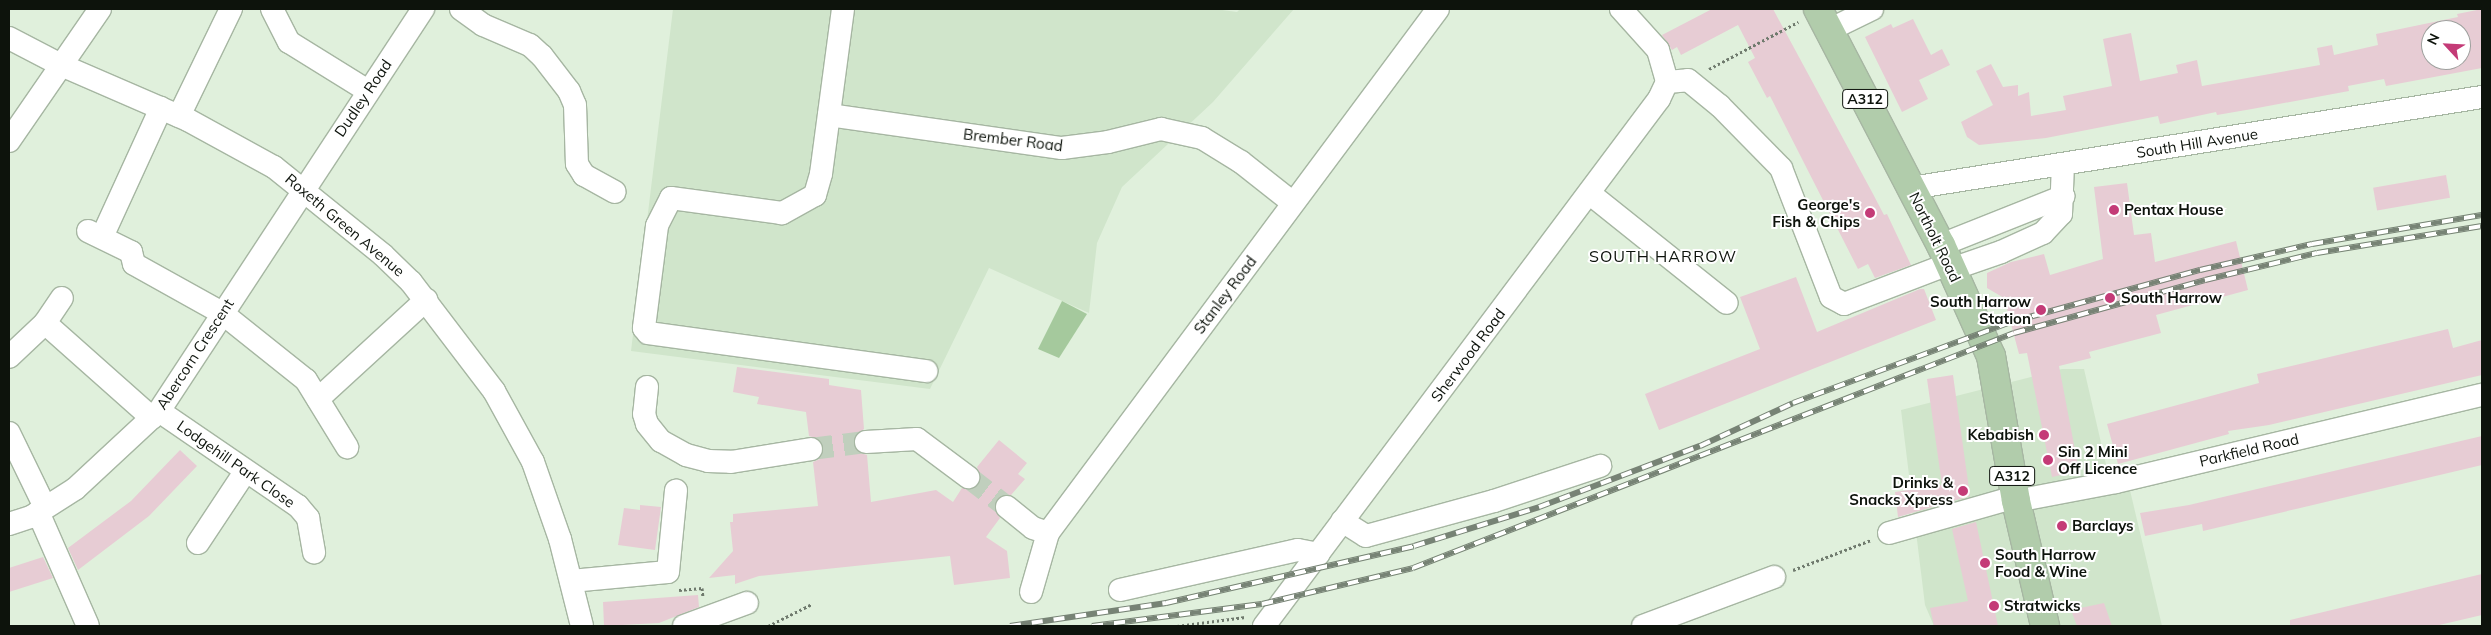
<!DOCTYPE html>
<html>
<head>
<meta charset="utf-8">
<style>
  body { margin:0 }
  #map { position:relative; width:2491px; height:635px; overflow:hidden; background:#e0f0dc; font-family:Mulish,sans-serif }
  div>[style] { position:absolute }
  .built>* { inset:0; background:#d0e5cb }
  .green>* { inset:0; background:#a5c99d }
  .building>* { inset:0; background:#e7ccd4; transform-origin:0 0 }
  .minor-tunnel>* { height:22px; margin-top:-11px; transform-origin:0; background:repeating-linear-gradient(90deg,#c0cfbd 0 22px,transparent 0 33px) }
  .path>* { height:3px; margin-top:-1.5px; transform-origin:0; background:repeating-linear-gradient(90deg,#6f7a6d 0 2.5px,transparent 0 5px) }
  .roads { filter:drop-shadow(1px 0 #a6b6a2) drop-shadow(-1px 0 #a6b6a2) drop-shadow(0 1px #a6b6a2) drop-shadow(0 -1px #a6b6a2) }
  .minor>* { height:22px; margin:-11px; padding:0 11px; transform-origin:11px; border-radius:11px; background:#fff }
  .major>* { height:28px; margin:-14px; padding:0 14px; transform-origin:14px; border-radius:14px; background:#b1ccab }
  .rail>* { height:5.5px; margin-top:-2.75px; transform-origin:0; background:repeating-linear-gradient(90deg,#fff 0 11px,#778375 0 22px); box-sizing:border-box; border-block:1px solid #778375 }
  .dots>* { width:14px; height:14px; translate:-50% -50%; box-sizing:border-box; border:2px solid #fff; border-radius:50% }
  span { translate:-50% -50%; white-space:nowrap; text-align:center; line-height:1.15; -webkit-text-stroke:4px #fff; paint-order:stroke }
  .shield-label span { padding:1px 4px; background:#fff; border:1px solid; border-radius:4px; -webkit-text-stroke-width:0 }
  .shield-label { font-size:14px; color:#0d130c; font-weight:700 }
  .street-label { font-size:15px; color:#0d130c }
  .poi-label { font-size:15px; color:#0d130c; font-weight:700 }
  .right { translate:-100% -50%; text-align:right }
  .left { translate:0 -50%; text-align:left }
  .neighbourhood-label { font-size:16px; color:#0d130c; letter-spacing:1px }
  .frame { position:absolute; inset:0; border:10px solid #0d130c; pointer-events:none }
  .north { position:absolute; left:2421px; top:20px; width:50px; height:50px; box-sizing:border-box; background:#fff; border:1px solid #9ea19e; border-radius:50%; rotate:295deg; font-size:14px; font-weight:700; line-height:20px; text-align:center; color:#0d130c }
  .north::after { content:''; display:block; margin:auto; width:18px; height:22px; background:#c43b77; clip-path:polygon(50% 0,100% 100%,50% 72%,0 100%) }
</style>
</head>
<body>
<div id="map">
  <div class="built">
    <i style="clip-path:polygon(673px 9px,1215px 9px,1237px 12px,1240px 9px,1294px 9px,1213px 102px,1122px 187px,1097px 243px,1089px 313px,989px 268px,930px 389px,631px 351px)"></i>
    <i style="clip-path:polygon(2062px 369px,2084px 369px,2108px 473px,2125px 469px,2162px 626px,1934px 626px,1925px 605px,1901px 410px)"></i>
  </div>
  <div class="green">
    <i style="clip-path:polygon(1062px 301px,1087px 314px,1059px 358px,1038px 349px)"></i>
  </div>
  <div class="building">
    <i style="clip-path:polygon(1712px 9px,1773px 9px,1872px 192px,1884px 215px,1887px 214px,1911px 265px,1875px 278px,1868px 264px,1858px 269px,1770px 96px,1767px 98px,1748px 62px,1755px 58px,1738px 25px,1681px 55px,1677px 47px,1672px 50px,1662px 35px)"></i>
    <i style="clip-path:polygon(evenodd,2482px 9px,2482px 68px,2386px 86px,2384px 79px,2348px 86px,2349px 91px,2252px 109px,2217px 115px,2216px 112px,2160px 124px,2158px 116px,2046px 138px,1979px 145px,1967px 137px,1961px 122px,1993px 105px,1976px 71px,1991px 64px,2003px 87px,2018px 85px,2018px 96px,2029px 92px,2031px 116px,2066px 110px,2063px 96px,2112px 86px,2103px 39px,2131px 33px,2140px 81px,2178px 73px,2176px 65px,2197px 60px,2202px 86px,2320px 65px,2317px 48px,2332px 45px,2334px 55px,2378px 45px,2376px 34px,2458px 17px,2457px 14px,2482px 9px,2431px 30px,2461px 30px,2461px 60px,2431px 60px,2431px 30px)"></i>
    <i style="clip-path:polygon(1913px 19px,1931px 55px,1942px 49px,1950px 65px,1919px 80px,1928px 99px,1902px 112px,1865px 37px,1891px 24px,1893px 28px)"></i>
    <i style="left:2446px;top:175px;width:23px;height:74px;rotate:80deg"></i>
    <i style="clip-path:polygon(2127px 183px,2134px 235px,2151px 233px,2155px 262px,2236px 241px,2248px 290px,2156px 315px,2161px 333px,2089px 352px,2091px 358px,2059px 366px,2079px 471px,2052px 477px,2027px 353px,2019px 354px,2004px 298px,1987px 288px,1987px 273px,2011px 262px,2044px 254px,2050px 275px,2103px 259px,2094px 187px)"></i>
    <i style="clip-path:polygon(1796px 277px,1817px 332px,1920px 289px,1924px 289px,1936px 320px,1659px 430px,1645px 394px,1760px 349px,1740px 297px)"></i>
    <i style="clip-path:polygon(2448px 329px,2453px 348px,2482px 340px,2482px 375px,2269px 425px,2228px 431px,2229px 434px,2118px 464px,2107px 424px,2259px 383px,2257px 374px)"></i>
    <i style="clip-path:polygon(737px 367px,829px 379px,829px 385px,861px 390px,864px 429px,855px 436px,853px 443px,860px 453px,867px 455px,871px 502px,936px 490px,953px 502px,962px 488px,973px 489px,979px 484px,981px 478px,977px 467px,999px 440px,1027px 463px,1018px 474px,1025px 479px,1011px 495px,1003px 495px,997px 499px,995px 511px,1000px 518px,986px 537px,1007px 551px,1010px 578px,954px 585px,950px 556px,759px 576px,735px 584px,735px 575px,709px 578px,733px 551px,730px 522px,733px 522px,733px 514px,818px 506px,813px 462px,820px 459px,824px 447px,821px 440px,809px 436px,806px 412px,757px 404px,759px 397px,733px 392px)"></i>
    <i style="clip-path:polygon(1953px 375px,1970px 496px,1898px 517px,1895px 492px,1942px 485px,1927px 379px)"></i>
    <i style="clip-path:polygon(2482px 436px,2482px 465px,2203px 531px,2202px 524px,2145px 536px,2140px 513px,2189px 505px)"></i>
    <i style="clip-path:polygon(180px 450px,197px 466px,149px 516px,78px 570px,68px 548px,131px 501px)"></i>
    <i style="clip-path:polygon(640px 505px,661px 507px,655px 550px,618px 545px,624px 508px,640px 510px)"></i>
    <i style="clip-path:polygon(1976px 522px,1998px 626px,1934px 626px,1930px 608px,1968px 601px,1952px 529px)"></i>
    <i style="clip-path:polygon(43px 557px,53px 578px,9px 592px,9px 568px)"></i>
    <i style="clip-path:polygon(2482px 574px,2482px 615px,2435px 626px,2290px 626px,2290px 620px)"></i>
    <i style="clip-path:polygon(698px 595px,699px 607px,659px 623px,604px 626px,603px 602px)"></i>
    <i style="clip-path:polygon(2104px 603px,2112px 626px,2077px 626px,2071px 610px)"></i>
  </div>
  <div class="minor-tunnel">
    <i style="left:811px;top:449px;width:55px;rotate:-7.3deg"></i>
    <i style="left:968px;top:477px;width:49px;rotate:37.6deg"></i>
  </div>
  <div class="path">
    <i style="left:1709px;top:69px;width:101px;rotate:-27.8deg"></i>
    <i style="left:1793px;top:570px;width:84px;rotate:-21deg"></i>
    <i style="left:679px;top:590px;width:23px;rotate:-5deg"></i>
    <i style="left:702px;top:588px;width:9px;rotate:84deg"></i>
    <i style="left:768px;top:626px;width:49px;rotate:-26.6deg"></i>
    <i style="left:1177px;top:626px;width:69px;rotate:-7.5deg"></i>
  </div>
  <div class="roads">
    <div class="minor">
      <i style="left:272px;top:9px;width:37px;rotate:63deg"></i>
      <i style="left:289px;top:42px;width:93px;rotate:31.8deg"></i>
      <i style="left:461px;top:9px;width:27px;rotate:36deg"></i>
      <i style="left:483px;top:25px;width:51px;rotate:23.1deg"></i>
      <i style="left:530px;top:45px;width:16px;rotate:43deg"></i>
      <i style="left:542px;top:56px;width:44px;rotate:52.4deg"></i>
      <i style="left:569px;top:91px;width:15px;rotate:67deg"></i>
      <i style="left:575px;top:105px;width:59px;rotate:88.1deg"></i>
      <i style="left:577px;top:164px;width:13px;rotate:58deg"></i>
      <i style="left:584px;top:175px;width:35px;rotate:29deg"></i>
      <i style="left:843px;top:9px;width:166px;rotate:97.6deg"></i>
      <i style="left:821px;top:174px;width:22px;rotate:106deg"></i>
      <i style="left:815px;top:195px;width:38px;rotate:151deg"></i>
      <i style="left:782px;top:213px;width:112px;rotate:-172.3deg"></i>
      <i style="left:671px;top:198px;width:31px;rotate:117deg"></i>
      <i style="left:657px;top:226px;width:103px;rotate:97.3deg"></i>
      <i style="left:644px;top:328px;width:6px;rotate:51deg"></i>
      <i style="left:648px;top:333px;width:281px;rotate:7.8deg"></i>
      <i style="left:1621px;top:9px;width:55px;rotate:47.9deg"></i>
      <i style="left:1658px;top:50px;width:33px;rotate:74deg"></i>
      <i style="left:1829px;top:30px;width:48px;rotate:-26deg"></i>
      <i style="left:9px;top:38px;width:59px;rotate:27.4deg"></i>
      <i style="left:61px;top:65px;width:138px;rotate:23.4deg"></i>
      <i style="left:188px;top:120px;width:98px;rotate:28.7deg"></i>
      <i style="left:274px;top:167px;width:140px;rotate:38.9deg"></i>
      <i style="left:383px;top:255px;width:39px;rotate:44deg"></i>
      <i style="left:411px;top:282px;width:137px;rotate:52.7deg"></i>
      <i style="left:494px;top:391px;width:81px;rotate:61.2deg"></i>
      <i style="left:533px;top:462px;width:82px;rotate:70.7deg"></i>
      <i style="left:560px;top:539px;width:90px;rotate:75.8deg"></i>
      <i style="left:1667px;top:82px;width:21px;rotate:-5deg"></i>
      <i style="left:1688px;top:80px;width:41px;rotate:39.1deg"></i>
      <i style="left:1720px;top:106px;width:87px;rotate:45.5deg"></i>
      <i style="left:1781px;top:168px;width:138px;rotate:68.8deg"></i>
      <i style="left:1831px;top:297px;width:15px;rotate:28deg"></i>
      <i style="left:1844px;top:304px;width:112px;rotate:-20.9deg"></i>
      <i style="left:829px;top:115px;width:235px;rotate:8.1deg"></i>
      <i style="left:1062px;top:148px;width:46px;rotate:-7.4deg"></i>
      <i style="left:1108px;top:142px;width:55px;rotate:-13.8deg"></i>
      <i style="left:1161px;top:129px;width:42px;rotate:12.4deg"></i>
      <i style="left:1202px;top:138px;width:46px;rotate:31.6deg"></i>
      <i style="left:1241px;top:162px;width:66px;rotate:38.3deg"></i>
      <i style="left:179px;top:116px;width:119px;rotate:-64.1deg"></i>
      <i style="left:9px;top:141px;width:160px;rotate:-55.4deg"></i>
      <i style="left:1911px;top:188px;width:578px;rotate:-9.06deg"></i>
      <i style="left:1589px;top:193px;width:176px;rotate:38.6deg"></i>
      <i style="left:88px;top:231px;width:48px;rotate:26deg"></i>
      <i style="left:131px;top:252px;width:12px;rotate:76deg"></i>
      <i style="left:134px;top:264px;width:101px;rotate:29.1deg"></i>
      <i style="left:222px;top:313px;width:107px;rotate:38.6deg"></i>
      <i style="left:306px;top:380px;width:79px;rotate:58.5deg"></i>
      <i style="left:102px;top:237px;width:142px;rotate:-65.4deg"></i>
      <i style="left:1941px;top:245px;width:132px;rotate:-21.7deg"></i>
      <i style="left:1952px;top:269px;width:52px;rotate:-19.1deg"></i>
      <i style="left:2001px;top:252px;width:46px;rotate:-24.3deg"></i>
      <i style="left:2043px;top:233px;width:26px;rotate:-47deg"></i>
      <i style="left:2061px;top:214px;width:49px;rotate:-87.7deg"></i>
      <i style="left:45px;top:323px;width:143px;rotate:41.6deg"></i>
      <i style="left:9px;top:357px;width:50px;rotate:-43.4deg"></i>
      <i style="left:45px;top:323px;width:30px;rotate:-56deg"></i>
      <i style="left:647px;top:387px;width:27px;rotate:96deg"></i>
      <i style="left:644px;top:414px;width:10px;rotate:73deg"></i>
      <i style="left:647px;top:424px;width:22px;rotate:51deg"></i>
      <i style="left:661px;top:441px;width:29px;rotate:29deg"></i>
      <i style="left:686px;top:455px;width:23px;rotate:15deg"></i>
      <i style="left:708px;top:461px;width:23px;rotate:2deg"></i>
      <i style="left:731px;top:462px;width:81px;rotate:-9.2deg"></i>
      <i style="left:318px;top:399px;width:147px;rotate:-42.5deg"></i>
      <i style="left:159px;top:411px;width:168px;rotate:34.4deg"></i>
      <i style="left:298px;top:506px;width:16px;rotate:50deg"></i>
      <i style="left:308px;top:518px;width:35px;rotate:80deg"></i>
      <i style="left:9px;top:433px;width:82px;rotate:64.1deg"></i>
      <i style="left:866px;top:442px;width:51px;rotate:-3.4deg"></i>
      <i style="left:917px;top:439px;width:64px;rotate:36.7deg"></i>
      <i style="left:2016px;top:501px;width:102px;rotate:-10.8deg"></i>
      <i style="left:2116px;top:482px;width:376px;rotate:-13.4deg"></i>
      <i style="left:1007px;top:507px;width:33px;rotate:39deg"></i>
      <i style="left:1033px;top:528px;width:16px;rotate:18deg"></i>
      <i style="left:38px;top:512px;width:124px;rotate:66.3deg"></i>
      <i style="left:1342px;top:521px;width:28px;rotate:32deg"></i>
      <i style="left:1366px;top:536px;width:133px;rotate:-15.3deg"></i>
      <i style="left:1494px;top:501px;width:112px;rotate:-18.3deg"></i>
      <i style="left:9px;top:524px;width:23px;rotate:-18deg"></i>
      <i style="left:31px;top:517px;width:52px;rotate:-32.5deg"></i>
      <i style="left:75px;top:489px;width:115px;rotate:-42.9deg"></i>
      <i style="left:159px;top:411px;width:481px;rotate:-56.7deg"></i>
      <i style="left:1889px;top:533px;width:131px;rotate:-15.9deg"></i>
      <i style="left:198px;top:543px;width:85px;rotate:-56.5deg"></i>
      <i style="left:571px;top:581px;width:97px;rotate:-5.3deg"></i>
      <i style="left:668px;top:572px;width:82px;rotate:-84.4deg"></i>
      <i style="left:1120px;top:590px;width:182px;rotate:-12.7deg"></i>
      <i style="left:1298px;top:550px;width:21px;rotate:11deg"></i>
      <i style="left:1031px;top:592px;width:61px;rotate:-73.9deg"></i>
      <i style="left:1048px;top:533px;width:653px;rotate:-53.34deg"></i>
      <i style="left:684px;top:626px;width:67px;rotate:-20.1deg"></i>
      <i style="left:1264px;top:626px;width:659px;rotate:-53.15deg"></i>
      <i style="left:1659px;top:99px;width:19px;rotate:-65deg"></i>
      <i style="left:1643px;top:626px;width:140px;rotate:-20.5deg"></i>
    </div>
    <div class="major">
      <i style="left:1818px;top:9px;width:266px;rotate:62.5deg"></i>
      <i style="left:1941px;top:245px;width:122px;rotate:65.8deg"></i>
      <i style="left:1991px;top:356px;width:147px;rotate:80.2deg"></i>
      <i style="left:2016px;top:501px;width:128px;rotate:76.9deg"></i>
    </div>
  </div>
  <div class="rail">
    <i style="left:1010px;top:626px;width:158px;rotate:-8.4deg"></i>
    <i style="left:1166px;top:603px;width:254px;rotate:-12.9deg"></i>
    <i style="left:1414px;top:546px;width:131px;rotate:-17.3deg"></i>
    <i style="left:1539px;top:507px;width:172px;rotate:-20.8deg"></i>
    <i style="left:1700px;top:446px;width:102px;rotate:-24.8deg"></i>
    <i style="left:1793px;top:403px;width:233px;rotate:-20.4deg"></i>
    <i style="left:2011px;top:322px;width:196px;rotate:-15.4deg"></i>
    <i style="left:2200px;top:270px;width:115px;rotate:-13.1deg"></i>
    <i style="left:2312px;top:244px;width:172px;rotate:-9.7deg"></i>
    <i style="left:1092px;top:626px;width:171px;rotate:-7.4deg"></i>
    <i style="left:1262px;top:604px;width:155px;rotate:-13.4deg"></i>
    <i style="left:1413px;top:568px;width:645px;rotate:-21.36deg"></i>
    <i style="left:2014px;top:333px;width:198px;rotate:-15.5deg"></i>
    <i style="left:2205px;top:280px;width:115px;rotate:-13.6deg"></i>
    <i style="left:2317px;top:253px;width:167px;rotate:-9.3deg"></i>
  </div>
  <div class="dots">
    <i style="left:2114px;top:210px;background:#c43b77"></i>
    <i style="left:1870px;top:213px;background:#c43b77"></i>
    <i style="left:2110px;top:298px;background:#c43b77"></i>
    <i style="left:2041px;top:310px;background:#c43b77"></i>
    <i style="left:2044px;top:435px;background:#c43b77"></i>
    <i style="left:2048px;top:460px;background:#c43b77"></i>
    <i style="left:1963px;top:491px;background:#c43b77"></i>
    <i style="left:2062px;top:526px;background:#c43b77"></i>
    <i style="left:1985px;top:563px;background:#c43b77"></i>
    <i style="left:1994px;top:606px;background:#c43b77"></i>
  </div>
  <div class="shield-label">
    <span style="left:1865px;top:99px">A312</span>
    <span style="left:2012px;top:476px">A312</span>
  </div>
  <div class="street-label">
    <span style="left:363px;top:98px;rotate:-56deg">Dudley Road</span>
    <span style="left:1013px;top:140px;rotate:7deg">Brember Road</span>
    <span style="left:2197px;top:143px;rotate:-9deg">South Hill Avenue</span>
    <span style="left:345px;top:225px;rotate:40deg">Roxeth Green Avenue</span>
    <span style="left:1935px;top:237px;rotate:64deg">Northolt Road</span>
    <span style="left:1225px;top:295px;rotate:-53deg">Stanley Road</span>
    <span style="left:195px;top:354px;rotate:-57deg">Abercorn Crescent</span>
    <span style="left:1468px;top:355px;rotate:-53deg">Sherwood Road</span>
    <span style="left:2249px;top:450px;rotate:-13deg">Parkfield Road</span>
    <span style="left:236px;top:464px;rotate:35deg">Lodgehill Park Close</span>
  </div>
  <div class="poi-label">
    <span class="right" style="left:1860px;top:213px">George's<br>Fish &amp; Chips</span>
    <span class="left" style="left:2124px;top:210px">Pentax House</span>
    <span class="left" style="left:2121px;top:298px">South Harrow</span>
    <span class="right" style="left:2031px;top:310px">South Harrow<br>Station</span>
    <span class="right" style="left:2034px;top:435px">Kebabish</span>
    <span class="left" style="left:2058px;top:460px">Sin 2 Mini<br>Off Licence</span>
    <span class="right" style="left:1953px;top:491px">Drinks &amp;<br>Snacks Xpress</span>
    <span class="left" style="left:2072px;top:526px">Barclays</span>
    <span class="left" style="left:1995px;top:563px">South Harrow<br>Food &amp; Wine</span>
    <span class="left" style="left:2004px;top:606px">Stratwicks</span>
  </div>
  <div class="neighbourhood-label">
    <span style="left:1663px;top:256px">SOUTH HARROW</span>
  </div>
  <div class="frame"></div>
  <div class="north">N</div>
</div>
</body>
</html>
